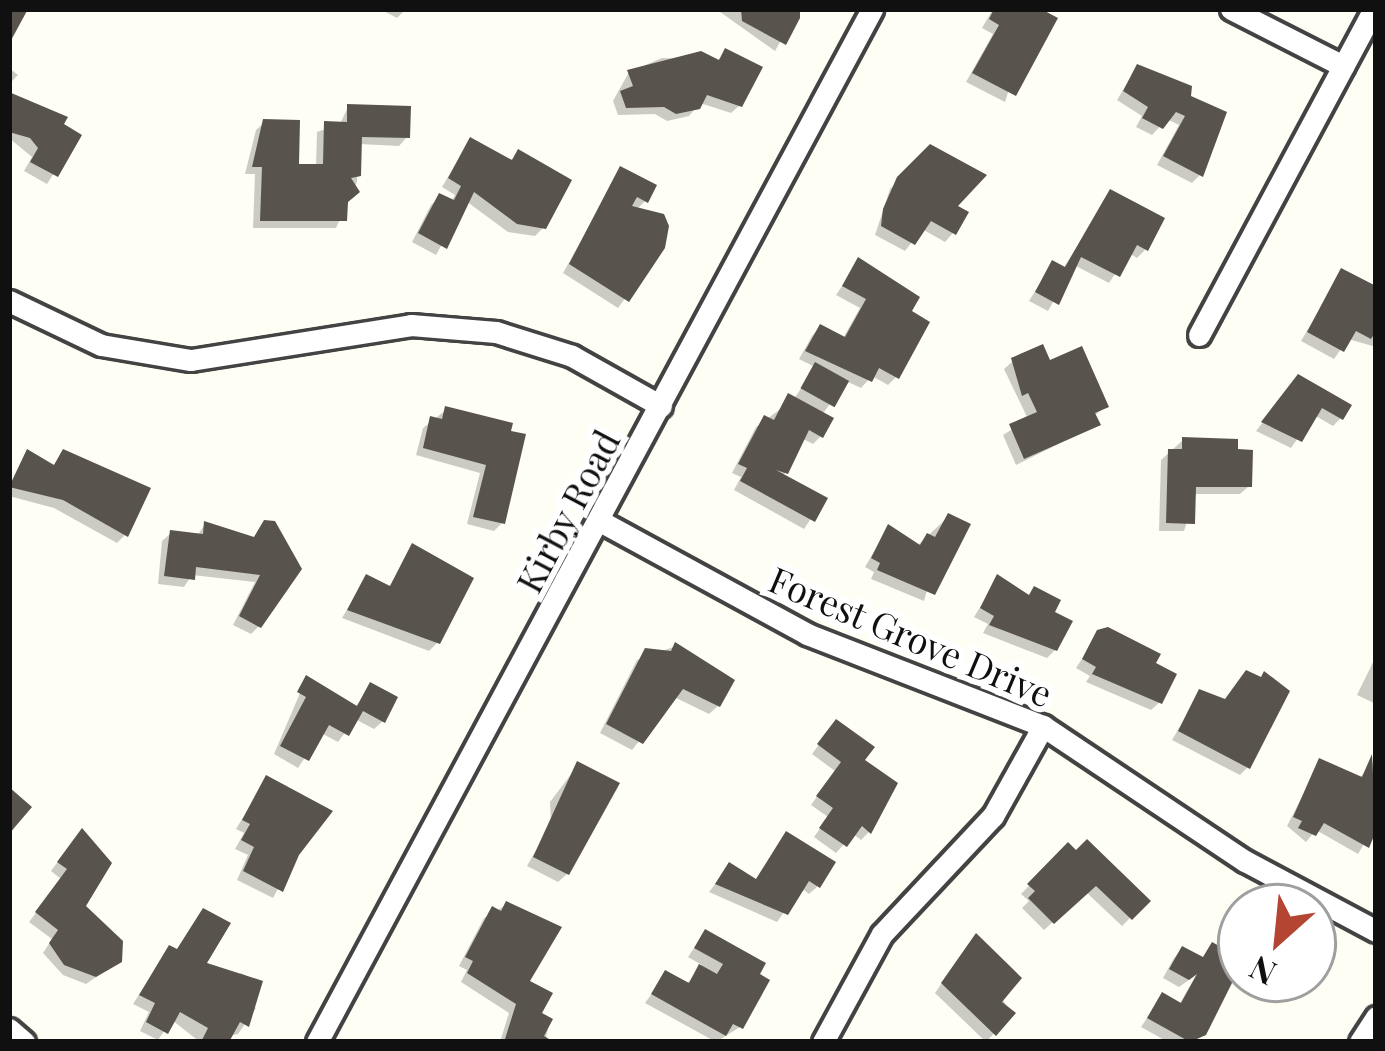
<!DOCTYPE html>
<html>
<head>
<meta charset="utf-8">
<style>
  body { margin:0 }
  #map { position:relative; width:1385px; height:1051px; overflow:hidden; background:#fefef4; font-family:"Playfair Display",serif }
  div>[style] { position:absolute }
  .shadow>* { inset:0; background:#0003 }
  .building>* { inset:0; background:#58534d; transform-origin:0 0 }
  .roads { filter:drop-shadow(3px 0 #434343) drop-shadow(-3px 0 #434343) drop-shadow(0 3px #434343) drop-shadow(0 -3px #434343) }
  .minor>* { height:21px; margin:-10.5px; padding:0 10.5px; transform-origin:10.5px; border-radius:10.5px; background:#fff }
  span { translate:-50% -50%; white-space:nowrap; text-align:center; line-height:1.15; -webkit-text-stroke:12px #fff; paint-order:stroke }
  .street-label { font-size:36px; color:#101010 }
  .frame { position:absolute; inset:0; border:12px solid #101010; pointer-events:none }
  .north { position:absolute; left:1217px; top:883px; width:120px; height:120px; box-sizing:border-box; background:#fff; border:3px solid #9f9f9f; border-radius:50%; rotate:207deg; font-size:33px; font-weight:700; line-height:48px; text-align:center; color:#101010 }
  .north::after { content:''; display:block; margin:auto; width:42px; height:54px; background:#b54533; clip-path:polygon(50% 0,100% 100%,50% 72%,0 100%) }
</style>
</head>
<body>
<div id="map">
  <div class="shadow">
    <i style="clip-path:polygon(380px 9px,406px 9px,397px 18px)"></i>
    <i style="clip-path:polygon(716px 9px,799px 9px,775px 51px)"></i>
    <i style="clip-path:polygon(993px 9px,1035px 9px,1005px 102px,966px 82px,993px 34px,982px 28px)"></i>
    <i style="clip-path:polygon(726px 52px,740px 105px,731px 113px,700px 103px,689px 116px,667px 121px,655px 114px,618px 115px,613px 101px,629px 72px,662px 58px,718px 60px)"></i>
    <i style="clip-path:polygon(1137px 67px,1188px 97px,1200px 175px,1192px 183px,1157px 165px,1179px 125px,1167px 119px,1152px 135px,1136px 127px,1142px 116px,1117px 100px)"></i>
    <i style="clip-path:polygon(9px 68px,18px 75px,9px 84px)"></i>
    <i style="clip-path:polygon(9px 96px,78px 136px,47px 184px,24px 171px,32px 157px,9px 138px)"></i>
    <i style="clip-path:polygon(348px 107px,407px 137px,399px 146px,359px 144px,357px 182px,336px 228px,253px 228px,255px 174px,245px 174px,256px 130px,265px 122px,296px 167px,316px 167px,317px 132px,340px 124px)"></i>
    <i style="clip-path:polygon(470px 140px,509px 162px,519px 152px,543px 228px,535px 236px,508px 232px,466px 201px,436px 255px,412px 242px,431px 205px,440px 197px,451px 202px,455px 195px,442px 187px)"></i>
    <i style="clip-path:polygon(931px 148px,953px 207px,953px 233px,945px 242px,922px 229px,905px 251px,875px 235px,890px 189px)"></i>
    <i style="clip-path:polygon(621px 169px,645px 201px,636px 210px,662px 247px,618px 308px,563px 273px)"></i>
    <i style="clip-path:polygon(1111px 193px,1145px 250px,1137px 258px,1129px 253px,1109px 283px,1074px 265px,1048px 311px,1029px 301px,1052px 264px,1063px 269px)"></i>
    <i style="clip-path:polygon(859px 261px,907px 312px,896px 377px,888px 385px,872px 376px,861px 388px,846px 381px,822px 415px,821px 436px,813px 444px,801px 438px,783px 477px,824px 499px,804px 529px,734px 490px,741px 477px,732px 473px,756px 427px,794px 399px,815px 367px,799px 359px,812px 336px,820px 327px,842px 340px,860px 308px,836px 295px)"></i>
    <i style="clip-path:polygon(1342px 271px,1376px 307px,1376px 347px,1348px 339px,1334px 359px,1301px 341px)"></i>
    <i style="clip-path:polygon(1013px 361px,1048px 364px,1106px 406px,1094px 416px,1097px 425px,1016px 465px,1003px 435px,1028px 419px,1004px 369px)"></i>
    <i style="clip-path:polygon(1291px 386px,1341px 418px,1333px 426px,1314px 415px,1291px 448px,1256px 431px)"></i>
    <i style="clip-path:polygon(446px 410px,509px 425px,502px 523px,494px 531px,467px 524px,480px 473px,416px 455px,423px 428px)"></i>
    <i style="clip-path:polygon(1183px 440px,1249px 486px,1240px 494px,1196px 494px,1184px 531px,1159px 531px,1161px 460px)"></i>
    <i style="clip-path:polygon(27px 453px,52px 467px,64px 453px,125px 535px,117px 543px,54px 508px,9px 496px)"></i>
    <i style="clip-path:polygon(949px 516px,924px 601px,871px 579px,874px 572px,865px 567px,888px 528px,917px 546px)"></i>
    <i style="clip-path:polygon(205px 524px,252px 540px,266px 524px,259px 626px,251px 634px,233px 625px,255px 582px,192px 575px,184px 587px,158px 584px,162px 541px,171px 533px,197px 536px)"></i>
    <i style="clip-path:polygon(413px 547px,437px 643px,429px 651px,342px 618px,366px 578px,388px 589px)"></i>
    <i style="clip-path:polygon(998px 578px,1027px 597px,1034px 590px,1051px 613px,1055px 650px,1047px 658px,983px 633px,988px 624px,974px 617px)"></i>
    <i style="clip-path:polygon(1099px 633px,1152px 665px,1160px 702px,1151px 710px,1086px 682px,1090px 676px,1076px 668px)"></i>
    <i style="clip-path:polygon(676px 646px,718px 706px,709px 714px,674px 697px,632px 750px,600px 733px,637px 660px)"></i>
    <i style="clip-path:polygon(1376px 656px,1376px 704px,1357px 695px)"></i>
    <i style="clip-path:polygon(306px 679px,355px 708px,371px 686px,383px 721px,374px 729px,355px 719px,338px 742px,321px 733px,298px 768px,274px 754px)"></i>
    <i style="clip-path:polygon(1200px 693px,1248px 767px,1240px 775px,1172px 740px)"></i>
    <i style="clip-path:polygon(829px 731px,861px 761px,869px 832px,861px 840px,853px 834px,836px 853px,814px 837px,828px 817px,811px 805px,835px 771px,812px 754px)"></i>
    <i style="clip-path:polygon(1376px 758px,1376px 824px,1358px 854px,1316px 830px,1306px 842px,1287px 826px,1320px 762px,1359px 779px)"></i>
    <i style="clip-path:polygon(578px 765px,567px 874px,558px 882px,527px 866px,551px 824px,550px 802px)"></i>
    <i style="clip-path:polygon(266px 779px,297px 853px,273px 898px,237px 880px,248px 855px,235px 849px,244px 833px,236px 829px)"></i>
    <i style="clip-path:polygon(787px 834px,818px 886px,809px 894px,801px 888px,777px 922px,709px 892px,729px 866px,754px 882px)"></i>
    <i style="clip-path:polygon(74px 840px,82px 907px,119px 961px,86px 984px,63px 975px,43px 953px,52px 939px,29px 922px,61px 879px,51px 871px)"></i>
    <i style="clip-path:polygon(1068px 846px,1147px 901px,1122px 926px,1086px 892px,1044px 930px,1022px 908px,1029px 901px,1021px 894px)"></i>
    <i style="clip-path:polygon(506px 905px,538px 1014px,550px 1020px,545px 1042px,500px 1042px,509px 1013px,461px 982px,467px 970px,459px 966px,484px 918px)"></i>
    <i style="clip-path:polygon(705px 932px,762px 964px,740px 1027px,716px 1042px,645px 1003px,666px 974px,686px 985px,702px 965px,688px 957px)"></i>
    <i style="clip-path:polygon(968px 945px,1012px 1014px,986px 1042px,935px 993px)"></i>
    <i style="clip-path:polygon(1212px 945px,1235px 958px,1194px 1042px,1168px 1042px,1141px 1027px,1162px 996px,1179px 1005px,1196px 975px,1179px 987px,1163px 978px,1174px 958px,1182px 949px,1201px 960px)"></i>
    <i style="clip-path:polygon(169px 948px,233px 980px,241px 973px,259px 982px,247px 1004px,256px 1008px,238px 1034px,200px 1042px,172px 1020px,158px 1040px,140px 1031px,149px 1012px,133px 1004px)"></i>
  </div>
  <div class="building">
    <i style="clip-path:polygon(9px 9px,28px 9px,9px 44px)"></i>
    <i style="clip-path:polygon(741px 9px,800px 9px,800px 18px,786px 45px,742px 21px)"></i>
    <i style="clip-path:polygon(994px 9px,1041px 9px,1058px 18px,1016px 96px,972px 73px,999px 25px,989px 19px)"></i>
    <i style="clip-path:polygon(725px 48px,763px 67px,742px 107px,707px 95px,700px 109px,676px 114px,664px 107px,626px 108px,620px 91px,633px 86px,627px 70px,701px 51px,719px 60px)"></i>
    <i style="clip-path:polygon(1137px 64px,1192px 86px,1191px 96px,1227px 112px,1203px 177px,1163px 156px,1185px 116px,1176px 112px,1163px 129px,1142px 118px,1148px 107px,1123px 91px)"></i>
    <i style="clip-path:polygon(9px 92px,68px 117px,64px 124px,82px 135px,58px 177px,30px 162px,38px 148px,30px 138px,9px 132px)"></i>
    <i style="clip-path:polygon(347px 104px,411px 106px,410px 138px,362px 137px,361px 176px,351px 178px,360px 192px,348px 202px,347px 221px,260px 221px,262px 167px,252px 167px,263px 119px,300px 120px,299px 164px,323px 164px,324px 121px,347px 122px)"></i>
    <i style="clip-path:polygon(470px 137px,512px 160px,518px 149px,572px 180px,546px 229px,517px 224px,474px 192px,447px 249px,418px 233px,439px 193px,454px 200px,461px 186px,448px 178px)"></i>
    <i style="clip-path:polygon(930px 144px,987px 175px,958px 206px,969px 212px,956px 235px,931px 221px,915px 245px,881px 226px,883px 209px,897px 177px)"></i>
    <i style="clip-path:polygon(620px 166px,657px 185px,648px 203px,637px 197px,632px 206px,664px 214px,669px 226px,665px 248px,629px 302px,569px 264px)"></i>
    <i style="clip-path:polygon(1110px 189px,1165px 218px,1148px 251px,1137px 245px,1120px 277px,1081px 257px,1059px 305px,1035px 292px,1052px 260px,1065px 267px)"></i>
    <i style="clip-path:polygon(858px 257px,920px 297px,912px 311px,930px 322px,899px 379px,879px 368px,872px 382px,805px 351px,820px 324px,845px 337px,866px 299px,842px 286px)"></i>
    <i style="clip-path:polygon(1341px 268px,1376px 286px,1376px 331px,1371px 339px,1356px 331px,1344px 352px,1307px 332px)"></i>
    <i style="clip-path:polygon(1043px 344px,1050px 360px,1082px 346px,1109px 407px,1095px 413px,1101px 425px,1024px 459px,1009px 424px,1037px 412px,1028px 393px,1022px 396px,1011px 358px)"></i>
    <i style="left:815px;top:362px;width:39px;height:30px;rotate:29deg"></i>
    <i style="clip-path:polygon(1298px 374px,1352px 405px,1343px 420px,1322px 408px,1302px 442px,1261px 422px)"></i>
    <i style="clip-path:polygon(788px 393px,834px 418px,823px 438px,809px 430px,788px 474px,776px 470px,828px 498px,815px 522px,740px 481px,747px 468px,738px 464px,764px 415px,774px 420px)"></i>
    <i style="clip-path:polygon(445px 406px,513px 423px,511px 431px,526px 434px,505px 524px,473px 517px,486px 465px,423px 448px,430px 416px,442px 419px)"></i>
    <i style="clip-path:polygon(1182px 437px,1238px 439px,1238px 449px,1253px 450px,1252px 487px,1196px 487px,1195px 524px,1166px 523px,1168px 449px,1182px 449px)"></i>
    <i style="clip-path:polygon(27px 449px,54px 465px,63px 449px,151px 488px,128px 537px,63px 500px,9px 487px)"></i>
    <i style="clip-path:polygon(948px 513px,971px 524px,935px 595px,877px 570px,880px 563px,871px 558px,888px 524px,920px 545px,927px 533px,935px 537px)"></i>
    <i style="clip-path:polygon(264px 520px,275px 521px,302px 569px,261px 628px,239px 616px,260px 575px,196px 567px,195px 580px,164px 576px,170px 530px,203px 534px,204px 521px,254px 537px)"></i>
    <i style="clip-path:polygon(412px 543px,474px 578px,440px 644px,347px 610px,366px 574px,390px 586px)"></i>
    <i style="clip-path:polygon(997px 574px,1029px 595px,1034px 586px,1061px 600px,1055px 612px,1073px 621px,1057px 651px,989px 625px,994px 616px,980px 608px)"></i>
    <i style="clip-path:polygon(1108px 627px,1161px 654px,1156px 663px,1177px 674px,1162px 704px,1092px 674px,1096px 667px,1082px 659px,1097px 630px)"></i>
    <i style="clip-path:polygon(675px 642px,735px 680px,720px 707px,683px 689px,643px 744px,606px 724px,645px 648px,671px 651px)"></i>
    <i style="clip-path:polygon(1246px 670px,1261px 677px,1264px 671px,1290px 691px,1250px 769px,1178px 731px,1199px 689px,1225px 699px)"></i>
    <i style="clip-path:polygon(306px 675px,357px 706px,370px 682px,398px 697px,385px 723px,363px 711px,349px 736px,329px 725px,309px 761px,280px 746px,306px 697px,297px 692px)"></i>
    <i style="clip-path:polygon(836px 719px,875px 747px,865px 760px,898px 783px,871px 834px,862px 826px,847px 847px,819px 828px,833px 808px,816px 796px,841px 762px,817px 744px)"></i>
    <i style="clip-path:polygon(1372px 754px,1376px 831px,1369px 848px,1324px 823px,1316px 836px,1298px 828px,1302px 821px,1293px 817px,1319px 758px,1362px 777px)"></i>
    <i style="clip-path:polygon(577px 761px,620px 783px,569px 875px,533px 857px)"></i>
    <i style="clip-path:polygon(266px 775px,333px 811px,299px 855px,283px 892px,243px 871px,254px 847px,241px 840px,250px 824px,242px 820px)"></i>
    <i style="clip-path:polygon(9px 787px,32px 807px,9px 834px)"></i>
    <i style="clip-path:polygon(82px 828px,112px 863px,86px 906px,123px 941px,122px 962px,96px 977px,64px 965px,49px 943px,58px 930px,35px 912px,67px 869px,57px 862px)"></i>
    <i style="clip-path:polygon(786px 831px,836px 862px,820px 888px,809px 881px,788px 915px,715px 884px,729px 862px,756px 879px)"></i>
    <i style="clip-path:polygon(1087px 839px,1151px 901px,1132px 920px,1096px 886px,1054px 924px,1028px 898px,1035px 891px,1027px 884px,1068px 842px,1076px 850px)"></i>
    <i style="clip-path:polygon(506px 901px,562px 927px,530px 981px,553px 993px,542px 1013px,553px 1019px,544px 1036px,554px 1042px,505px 1039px,516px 1004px,467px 973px,473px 961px,465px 957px,492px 906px,501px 911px)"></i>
    <i style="clip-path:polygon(203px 908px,231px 923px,207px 963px,263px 981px,249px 1027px,240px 1022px,229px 1042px,201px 1042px,208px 1028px,180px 1012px,168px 1034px,146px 1022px,155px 1003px,139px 995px,169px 945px,177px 949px)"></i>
    <i style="clip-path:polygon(705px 929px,766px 963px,760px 974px,770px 980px,743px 1029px,733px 1024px,726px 1036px,651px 994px,665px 970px,689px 983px,699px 964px,717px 974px,723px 964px,694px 948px)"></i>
    <i style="clip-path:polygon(976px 933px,1022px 978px,1002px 1002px,1016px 1013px,996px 1036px,941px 983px)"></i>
    <i style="clip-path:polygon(1212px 942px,1239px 957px,1228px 976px,1234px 979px,1206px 1035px,1190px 1042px,1147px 1018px,1162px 992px,1181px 1003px,1197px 974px,1189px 980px,1169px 969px,1182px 946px,1203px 957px)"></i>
  </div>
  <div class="roads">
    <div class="minor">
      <i style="left:1231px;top:9px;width:126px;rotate:27deg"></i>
      <i style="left:9px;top:301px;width:102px;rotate:25.6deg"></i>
      <i style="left:101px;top:345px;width:91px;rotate:9.5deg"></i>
      <i style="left:191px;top:360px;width:223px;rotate:-9deg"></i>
      <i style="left:411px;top:325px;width:85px;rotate:4.7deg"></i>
      <i style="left:496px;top:332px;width:80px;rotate:17.5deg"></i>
      <i style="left:572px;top:356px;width:102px;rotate:29.3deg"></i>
      <i style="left:1199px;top:335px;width:370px;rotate:-61.8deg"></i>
      <i style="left:600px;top:521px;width:236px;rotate:28.6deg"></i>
      <i style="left:807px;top:634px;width:253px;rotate:21.3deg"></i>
      <i style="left:1043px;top:726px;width:243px;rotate:33.8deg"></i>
      <i style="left:1245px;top:861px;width:149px;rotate:28.1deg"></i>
      <i style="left:9px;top:1029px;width:20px;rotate:41deg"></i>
      <i style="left:317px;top:1042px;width:1173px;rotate:-61.75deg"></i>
      <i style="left:823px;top:1042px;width:123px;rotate:-61.4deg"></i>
      <i style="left:882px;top:934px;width:162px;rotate:-46.8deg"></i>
      <i style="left:993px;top:816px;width:103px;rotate:-60.9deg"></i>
      <i style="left:1360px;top:1042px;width:30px;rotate:-57deg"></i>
    </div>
  </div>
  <div class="street-label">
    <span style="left:567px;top:511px;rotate:-62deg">Kirby Road</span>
    <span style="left:911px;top:636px;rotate:23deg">Forest Grove Drive</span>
  </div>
  <div class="frame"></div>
  <div class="north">N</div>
</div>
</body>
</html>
